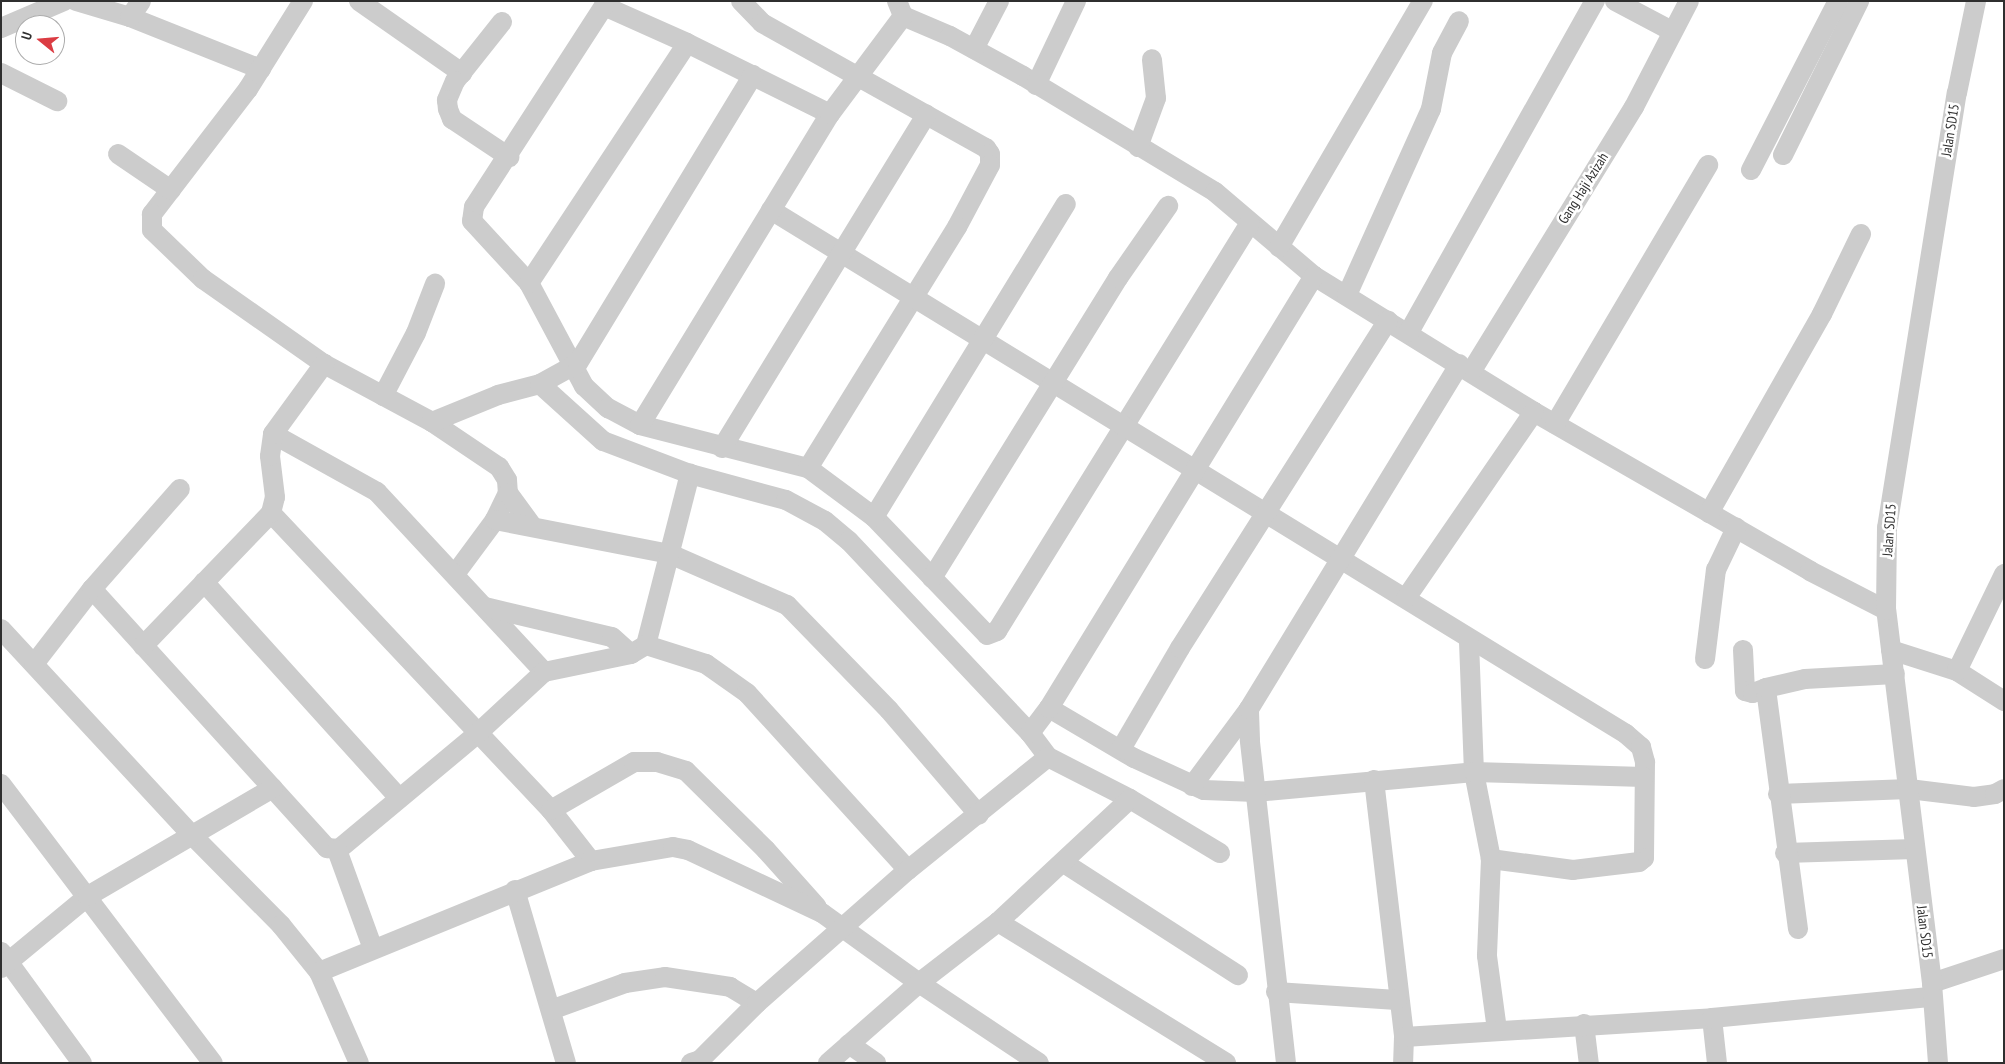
<!DOCTYPE html>
<html>
<head>
<meta charset="utf-8">
<style>
  body { margin:0 }
  #map { position:relative; width:2005px; height:1064px; overflow:hidden; background:#fff; font-family:"PT Sans Narrow",sans-serif }
  div>[style] { position:absolute }
  .street>* { height:20px; margin:-10px; padding:0 10px; transform-origin:10px; border-radius:10px; background:#ccc }
  span { translate:-50% -50%; white-space:nowrap; text-align:center; line-height:1.15; -webkit-text-stroke:5px #fff; paint-order:stroke }
  .street-label { font-size:14px; color:#2f2f2f }
  .frame { position:absolute; inset:0; border:2px solid #2f2f2f; pointer-events:none }
  .north { position:absolute; left:15px; top:15px; width:50px; height:50px; box-sizing:border-box; background:#fff; border:1px solid #acacac; border-radius:50%; rotate:287deg; font-size:14px; font-weight:700; line-height:20px; text-align:center; color:#2f2f2f }
  .north::after { content:''; display:block; margin:auto; width:18px; height:22px; background:#db3c43; clip-path:polygon(50% 0,100% 100%,50% 72%,0 100%) }
</style>
</head>
<body>
<div id="map">
  <div class="street">
    <i style="left:76px;top:1px;width:56px;rotate:16.5deg"></i>
    <i style="left:130px;top:17px;width:141px;rotate:21.7deg"></i>
    <i style="left:303px;top:1px;width:104px;rotate:122deg"></i>
    <i style="left:248px;top:89px;width:158px;rotate:127.5deg"></i>
    <i style="left:152px;top:214px;width:16px;rotate:90deg"></i>
    <i style="left:152px;top:230px;width:71px;rotate:43.9deg"></i>
    <i style="left:203px;top:279px;width:148px;rotate:35.1deg"></i>
    <i style="left:324px;top:364px;width:123px;rotate:28.2deg"></i>
    <i style="left:432px;top:422px;width:81px;rotate:33.9deg"></i>
    <i style="left:499px;top:467px;width:15px;rotate:58deg"></i>
    <i style="left:507px;top:480px;width:13px;rotate:86deg"></i>
    <i style="left:508px;top:493px;width:30px;rotate:116deg"></i>
    <i style="left:495px;top:520px;width:67px;rotate:126.5deg"></i>
    <i style="left:359px;top:1px;width:126px;rotate:35deg"></i>
    <i style="left:741px;top:1px;width:30px;rotate:46deg"></i>
    <i style="left:762px;top:23px;width:257px;rotate:29.2deg"></i>
    <i style="left:986px;top:148px;width:7px;rotate:56deg"></i>
    <i style="left:990px;top:154px;width:11px;rotate:90deg"></i>
    <i style="left:990px;top:165px;width:70px;rotate:118deg"></i>
    <i style="left:957px;top:227px;width:283px;rotate:121.7deg"></i>
    <i style="left:897px;top:1px;width:16px;rotate:68deg"></i>
    <i style="left:903px;top:16px;width:51px;rotate:23.1deg"></i>
    <i style="left:950px;top:36px;width:83px;rotate:28.7deg"></i>
    <i style="left:1023px;top:76px;width:224px;rotate:31.1deg"></i>
    <i style="left:1215px;top:192px;width:130px;rotate:40.3deg"></i>
    <i style="left:1314px;top:276px;width:259px;rotate:31.7deg"></i>
    <i style="left:1534px;top:412px;width:319px;rotate:29.9deg"></i>
    <i style="left:1810px;top:571px;width:85px;rotate:27.2deg"></i>
    <i style="left:1615px;top:1px;width:64px;rotate:27.8deg"></i>
    <i style="left:130px;top:17px;width:19px;rotate:-55deg"></i>
    <i style="left:502px;top:22px;width:75px;rotate:128.5deg"></i>
    <i style="left:455px;top:81px;width:21px;rotate:113deg"></i>
    <i style="left:447px;top:100px;width:9px;rotate:84deg"></i>
    <i style="left:448px;top:109px;width:11px;rotate:68deg"></i>
    <i style="left:452px;top:119px;width:69px;rotate:33.7deg"></i>
    <i style="left:1px;top:28px;width:69px;rotate:-23.2deg"></i>
    <i style="left:974px;top:49px;width:54px;rotate:-62.5deg"></i>
    <i style="left:1px;top:73px;width:63px;rotate:26.6deg"></i>
    <i style="left:1036px;top:85px;width:93px;rotate:-64.5deg"></i>
    <i style="left:830px;top:114px;width:160px;rotate:-153.6deg"></i>
    <i style="left:687px;top:43px;width:91px;rotate:-156deg"></i>
    <i style="left:604px;top:6px;width:239px;rotate:122.9deg"></i>
    <i style="left:474px;top:207px;width:14px;rotate:98deg"></i>
    <i style="left:472px;top:221px;width:84px;rotate:47.4deg"></i>
    <i style="left:529px;top:283px;width:117px;rotate:61.9deg"></i>
    <i style="left:584px;top:386px;width:33px;rotate:43deg"></i>
    <i style="left:608px;top:408px;width:36px;rotate:28deg"></i>
    <i style="left:640px;top:425px;width:173px;rotate:14.4deg"></i>
    <i style="left:808px;top:468px;width:82px;rotate:36.6deg"></i>
    <i style="left:874px;top:517px;width:163px;rotate:46.2deg"></i>
    <i style="left:987px;top:635px;width:11px;rotate:-22deg"></i>
    <i style="left:997px;top:631px;width:480px;rotate:-58.2deg"></i>
    <i style="left:1138px;top:147px;width:52px;rotate:-69.8deg"></i>
    <i style="left:1156px;top:98px;width:39px;rotate:-96deg"></i>
    <i style="left:118px;top:154px;width:64px;rotate:34.2deg"></i>
    <i style="left:1783px;top:155px;width:172px;rotate:-63.7deg"></i>
    <i style="left:1751px;top:170px;width:190px;rotate:-62.8deg"></i>
    <i style="left:771px;top:210px;width:1003px;rotate:31.5deg"></i>
    <i style="left:1626px;top:734px;width:20px;rotate:41deg"></i>
    <i style="left:1641px;top:747px;width:16px;rotate:75deg"></i>
    <i style="left:1645px;top:762px;width:96px;rotate:90.6deg"></i>
    <i style="left:1644px;top:858px;width:6px;rotate:141deg"></i>
    <i style="left:1639px;top:862px;width:66px;rotate:173.1deg"></i>
    <i style="left:1573px;top:870px;width:83px;rotate:-172.4deg"></i>
    <i style="left:1491px;top:859px;width:89px;rotate:-101.1deg"></i>
    <i style="left:1474px;top:772px;width:132px;rotate:-92.2deg"></i>
    <i style="left:1279px;top:247px;width:285px;rotate:-59.7deg"></i>
    <i style="left:529px;top:283px;width:287px;rotate:-56.6deg"></i>
    <i style="left:1347px;top:295px;width:204px;rotate:-65.7deg"></i>
    <i style="left:1431px;top:109px;width:57px;rotate:-78.9deg"></i>
    <i style="left:1442px;top:53px;width:36px;rotate:-62deg"></i>
    <i style="left:1409px;top:332px;width:380px;rotate:-60.7deg"></i>
    <i style="left:1471px;top:372px;width:311px;rotate:-58.4deg"></i>
    <i style="left:1634px;top:107px;width:119px;rotate:-62.6deg"></i>
    <i style="left:383px;top:396px;width:71px;rotate:-62.4deg"></i>
    <i style="left:416px;top:333px;width:53px;rotate:-68.8deg"></i>
    <i style="left:432px;top:422px;width:71px;rotate:-22.2deg"></i>
    <i style="left:498px;top:395px;width:43px;rotate:-14.7deg"></i>
    <i style="left:540px;top:384px;width:43px;rotate:-28.9deg"></i>
    <i style="left:578px;top:363px;width:337px;rotate:-58.7deg"></i>
    <i style="left:1555px;top:424px;width:301px;rotate:-59.4deg"></i>
    <i style="left:640px;top:425px;width:364px;rotate:-58.6deg"></i>
    <i style="left:830px;top:114px;width:122px;rotate:-53.3deg"></i>
    <i style="left:273px;top:434px;width:119px;rotate:29.1deg"></i>
    <i style="left:377px;top:492px;width:246px;rotate:47.1deg"></i>
    <i style="left:722px;top:448px;width:391px;rotate:-58.5deg"></i>
    <i style="left:690px;top:474px;width:99px;rotate:15.2deg"></i>
    <i style="left:786px;top:500px;width:44px;rotate:28.3deg"></i>
    <i style="left:825px;top:521px;width:31px;rotate:40deg"></i>
    <i style="left:849px;top:541px;width:264px;rotate:46.7deg"></i>
    <i style="left:1030px;top:733px;width:30px;rotate:53deg"></i>
    <i style="left:1048px;top:757px;width:92px;rotate:27.1deg"></i>
    <i style="left:1130px;top:799px;width:105px;rotate:31deg"></i>
    <i style="left:508px;top:493px;width:42px;rotate:53.7deg"></i>
    <i style="left:271px;top:513px;width:408px;rotate:46.7deg"></i>
    <i style="left:551px;top:810px;width:65px;rotate:51.9deg"></i>
    <i style="left:1709px;top:513px;width:229px;rotate:-60.4deg"></i>
    <i style="left:1822px;top:314px;width:89px;rotate:-64deg"></i>
    <i style="left:874px;top:517px;width:367px;rotate:-58.5deg"></i>
    <i style="left:495px;top:520px;width:178px;rotate:11deg"></i>
    <i style="left:670px;top:554px;width:128px;rotate:23.6deg"></i>
    <i style="left:787px;top:605px;width:146px;rotate:45.8deg"></i>
    <i style="left:889px;top:710px;width:138px;rotate:49.4deg"></i>
    <i style="left:932px;top:578px;width:353px;rotate:-58.2deg"></i>
    <i style="left:1118px;top:278px;width:88px;rotate:-55.2deg"></i>
    <i style="left:204px;top:582px;width:290px;rotate:47.9deg"></i>
    <i style="left:92px;top:589px;width:350px;rotate:47.8deg"></i>
    <i style="left:327px;top:848px;width:12px;rotate:5deg"></i>
    <i style="left:339px;top:849px;width:181px;rotate:-39.8deg"></i>
    <i style="left:478px;top:733px;width:90px;rotate:-42.7deg"></i>
    <i style="left:544px;top:672px;width:89px;rotate:-11.7deg"></i>
    <i style="left:631px;top:654px;width:17px;rotate:-31deg"></i>
    <i style="left:646px;top:645px;width:177px;rotate:-75.6deg"></i>
    <i style="left:690px;top:474px;width:93px;rotate:-159.2deg"></i>
    <i style="left:603px;top:441px;width:85px;rotate:-137.9deg"></i>
    <i style="left:1406px;top:598px;width:226px;rotate:-55.5deg"></i>
    <i style="left:485px;top:607px;width:130px;rotate:13.3deg"></i>
    <i style="left:612px;top:637px;width:25px;rotate:42deg"></i>
    <i style="left:1px;top:629px;width:281px;rotate:47.2deg"></i>
    <i style="left:192px;top:835px;width:127px;rotate:45.3deg"></i>
    <i style="left:281px;top:925px;width:60px;rotate:51deg"></i>
    <i style="left:319px;top:972px;width:99px;rotate:66.3deg"></i>
    <i style="left:646px;top:645px;width:63px;rotate:17.6deg"></i>
    <i style="left:706px;top:664px;width:50px;rotate:35.3deg"></i>
    <i style="left:747px;top:693px;width:239px;rotate:47.7deg"></i>
    <i style="left:143px;top:646px;width:185px;rotate:-46.1deg"></i>
    <i style="left:271px;top:513px;width:16px;rotate:-76deg"></i>
    <i style="left:275px;top:497px;width:41px;rotate:-97deg"></i>
    <i style="left:270px;top:456px;width:22px;rotate:-82deg"></i>
    <i style="left:273px;top:434px;width:87px;rotate:-53.9deg"></i>
    <i style="left:1743px;top:650px;width:41px;rotate:87.2deg"></i>
    <i style="left:1745px;top:691px;width:8px;rotate:14deg"></i>
    <i style="left:1753px;top:693px;width:14px;rotate:-21deg"></i>
    <i style="left:1891px;top:650px;width:69px;rotate:17.7deg"></i>
    <i style="left:1957px;top:671px;width:56px;rotate:32.6deg"></i>
    <i style="left:1705px;top:659px;width:90px;rotate:-83deg"></i>
    <i style="left:1716px;top:570px;width:47px;rotate:-64.5deg"></i>
    <i style="left:34px;top:664px;width:95px;rotate:-52.3deg"></i>
    <i style="left:92px;top:589px;width:133px;rotate:-48.7deg"></i>
    <i style="left:1957px;top:671px;width:108px;rotate:-64.1deg"></i>
    <i style="left:1049px;top:708px;width:99px;rotate:30.5deg"></i>
    <i style="left:1134px;top:758px;width:77px;rotate:24.6deg"></i>
    <i style="left:1204px;top:790px;width:52px;rotate:2.2deg"></i>
    <i style="left:1256px;top:792px;width:219px;rotate:-5.2deg"></i>
    <i style="left:1474px;top:772px;width:170px;rotate:1.7deg"></i>
    <i style="left:1030px;top:733px;width:31px;rotate:-53deg"></i>
    <i style="left:1049px;top:708px;width:507px;rotate:-58.47deg"></i>
    <i style="left:1121px;top:749px;width:117px;rotate:-59.7deg"></i>
    <i style="left:1180px;top:648px;width:388px;rotate:-57.6deg"></i>
    <i style="left:1374px;top:780px;width:259px;rotate:83.3deg"></i>
    <i style="left:1404px;top:1037px;width:26px;rotate:92deg"></i>
    <i style="left:1px;top:784px;width:350px;rotate:52.8deg"></i>
    <i style="left:1192px;top:786px;width:96px;rotate:-53.5deg"></i>
    <i style="left:1778px;top:794px;width:131px;rotate:-2.2deg"></i>
    <i style="left:1909px;top:789px;width:65px;rotate:7deg"></i>
    <i style="left:1974px;top:797px;width:21px;rotate:-8deg"></i>
    <i style="left:1995px;top:794px;width:10px;rotate:-29deg"></i>
    <i style="left:551px;top:810px;width:96px;rotate:-30deg"></i>
    <i style="left:634px;top:762px;width:23px"></i>
    <i style="left:657px;top:762px;width:30px;rotate:17deg"></i>
    <i style="left:686px;top:771px;width:112px;rotate:44.6deg"></i>
    <i style="left:766px;top:850px;width:76px;rotate:48.2deg"></i>
    <i style="left:337px;top:850px;width:105px;rotate:70deg"></i>
    <i style="left:1785px;top:853px;width:130px;rotate:-1.8deg"></i>
    <i style="left:1491px;top:859px;width:97px;rotate:92.4deg"></i>
    <i style="left:1487px;top:956px;width:75px;rotate:82.3deg"></i>
    <i style="left:1064px;top:863px;width:207px;rotate:32.8deg"></i>
    <i style="left:515px;top:890px;width:180px;rotate:73.6deg"></i>
    <i style="left:998px;top:922px;width:268px;rotate:31.7deg"></i>
    <i style="left:1798px;top:929px;width:243px;rotate:-97.6deg"></i>
    <i style="left:1766px;top:688px;width:40px;rotate:-13deg"></i>
    <i style="left:1805px;top:679px;width:90px;rotate:-3.2deg"></i>
    <i style="left:1px;top:952px;width:137px;rotate:53.9deg"></i>
    <i style="left:1px;top:968px;width:113px;rotate:-39.6deg"></i>
    <i style="left:88px;top:896px;width:214px;rotate:-30.3deg"></i>
    <i style="left:319px;top:972px;width:294px;rotate:-22.2deg"></i>
    <i style="left:591px;top:861px;width:83px;rotate:-9.7deg"></i>
    <i style="left:673px;top:847px;width:15px;rotate:11deg"></i>
    <i style="left:688px;top:850px;width:148px;rotate:25.2deg"></i>
    <i style="left:822px;top:913px;width:120px;rotate:35.8deg"></i>
    <i style="left:919px;top:983px;width:144px;rotate:33.7deg"></i>
    <i style="left:1932px;top:983px;width:76px;rotate:-18.4deg"></i>
    <i style="left:1276px;top:992px;width:121px;rotate:3.8deg"></i>
    <i style="left:551px;top:1010px;width:79px;rotate:-20deg"></i>
    <i style="left:625px;top:983px;width:40px;rotate:-8.5deg"></i>
    <i style="left:665px;top:977px;width:66px;rotate:8.7deg"></i>
    <i style="left:730px;top:987px;width:31px;rotate:31deg"></i>
    <i style="left:1712px;top:1018px;width:45px;rotate:83.7deg"></i>
    <i style="left:1584px;top:1024px;width:39px;rotate:83deg"></i>
    <i style="left:1404px;top:1037px;width:309px;rotate:-3.5deg"></i>
    <i style="left:1712px;top:1018px;width:221px;rotate:-5.5deg"></i>
    <i style="left:849px;top:1044px;width:33px;rotate:35deg"></i>
    <i style="left:691px;top:1063px;width:9px;rotate:-18deg"></i>
    <i style="left:700px;top:1060px;width:81px;rotate:-45deg"></i>
    <i style="left:757px;top:1003px;width:201px;rotate:-41.4deg"></i>
    <i style="left:908px;top:870px;width:180px;rotate:-38.9deg"></i>
    <i style="left:828px;top:1063px;width:121px;rotate:-41.3deg"></i>
    <i style="left:919px;top:983px;width:100px;rotate:-37.7deg"></i>
    <i style="left:998px;top:922px;width:180px;rotate:-43deg"></i>
    <i style="left:1286px;top:1063px;width:325px;rotate:-96.4deg"></i>
    <i style="left:1250px;top:740px;width:31px;rotate:-92deg"></i>
    <i style="left:1249px;top:709px;width:404px;rotate:-58.6deg"></i>
    <i style="left:1938px;top:1063px;width:80px;rotate:-94.3deg"></i>
    <i style="left:1932px;top:983px;width:376px;rotate:-97deg"></i>
    <i style="left:1886px;top:610px;width:82px;rotate:-89.3deg"></i>
    <i style="left:1887px;top:528px;width:441px;rotate:-80.9deg"></i>
    <i style="left:1957px;top:93px;width:94px;rotate:-78.3deg"></i>
  </div>
  <div class="street-label">
    <span style="left:1950px;top:130px;rotate:-81deg">Jalan SD15</span>
    <span style="left:1583px;top:188px;rotate:-58deg">Gang Haji Azizah</span>
    <span style="left:1889px;top:530px;rotate:-86deg">Jalan SD15</span>
    <span style="left:1925px;top:932px;rotate:83deg">Jalan SD15</span>
  </div>
  <div class="frame"></div>
  <div class="north">U</div>
</div>
</body>
</html>
